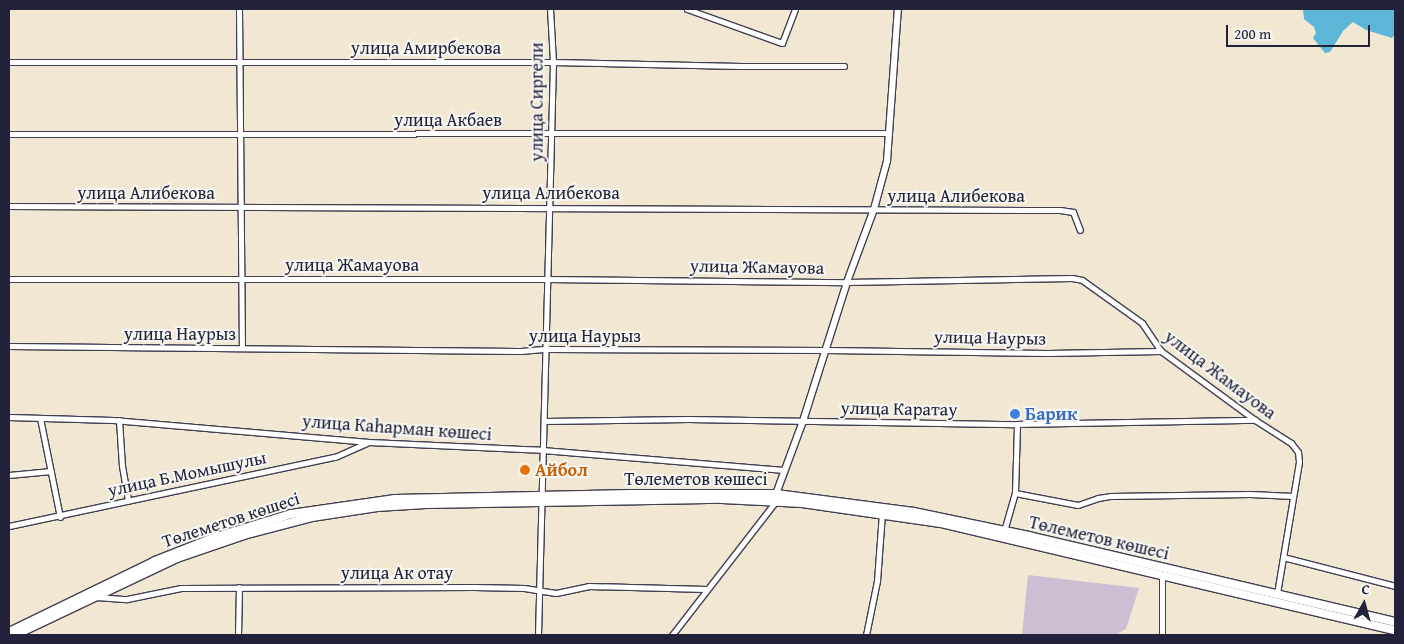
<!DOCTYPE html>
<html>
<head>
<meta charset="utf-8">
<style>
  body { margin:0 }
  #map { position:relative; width:1404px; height:644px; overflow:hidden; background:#f2e7d2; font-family:"Gentium Book Plus",serif }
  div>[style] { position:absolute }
  .industrial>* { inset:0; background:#ccbfd4 }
  .water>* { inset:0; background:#5bb6d8 }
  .roads { filter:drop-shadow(1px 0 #414052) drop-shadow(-1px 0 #414052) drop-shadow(0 1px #414052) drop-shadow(0 -1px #414052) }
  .minor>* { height:5px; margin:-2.5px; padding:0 2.5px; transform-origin:2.5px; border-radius:2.5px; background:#fff }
  .tertiary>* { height:6px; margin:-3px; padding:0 3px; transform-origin:3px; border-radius:3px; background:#fff }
  .primary>* { height:8px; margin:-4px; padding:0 4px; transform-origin:4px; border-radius:4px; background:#fff }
  .dots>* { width:14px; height:14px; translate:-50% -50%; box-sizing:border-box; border:2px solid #f6f6f2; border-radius:50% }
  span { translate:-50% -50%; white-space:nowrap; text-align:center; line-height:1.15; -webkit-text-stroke:4px #f6f6f2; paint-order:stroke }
  .street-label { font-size:18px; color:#22223b }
  .shop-label { font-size:18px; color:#366cbe; font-weight:700 }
  .left { translate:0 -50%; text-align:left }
  .food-label { font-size:18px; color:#c56008; font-weight:700 }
  .frame { position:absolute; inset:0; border:10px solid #22223b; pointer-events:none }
  .north { position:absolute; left:1339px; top:579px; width:50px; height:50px; -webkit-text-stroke:4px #f6f6f2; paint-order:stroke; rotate:7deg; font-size:14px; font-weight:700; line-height:20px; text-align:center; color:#22223b }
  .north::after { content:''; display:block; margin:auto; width:18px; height:22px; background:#22223b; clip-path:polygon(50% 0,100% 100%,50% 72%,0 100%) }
  .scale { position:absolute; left:1226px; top:25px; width:144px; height:22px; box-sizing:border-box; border:2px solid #22223b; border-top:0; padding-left:6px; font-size:15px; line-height:18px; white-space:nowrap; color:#22223b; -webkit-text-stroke:4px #f6f6f2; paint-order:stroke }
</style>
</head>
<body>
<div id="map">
  <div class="industrial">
    <i style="clip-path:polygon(1028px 575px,1139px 588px,1126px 629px,1115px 635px,1022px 635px)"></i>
  </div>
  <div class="water">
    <i style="clip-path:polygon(1303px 9px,1395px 9px,1395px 34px,1392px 38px,1366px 30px,1353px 22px,1343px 31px,1330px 52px,1325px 53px,1313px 38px,1316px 33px,1314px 27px,1304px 19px)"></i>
  </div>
  <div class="roads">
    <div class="minor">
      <i style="left:239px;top:9px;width:339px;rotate:89.5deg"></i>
      <i style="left:687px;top:9px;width:101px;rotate:19.7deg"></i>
      <i style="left:782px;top:43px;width:36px;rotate:-69deg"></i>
      <i style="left:9px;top:62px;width:544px"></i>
      <i style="left:553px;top:62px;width:188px;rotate:1.2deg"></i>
      <i style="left:741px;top:66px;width:103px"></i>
      <i style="left:9px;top:134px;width:879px;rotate:-0.07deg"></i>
      <i style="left:9px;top:206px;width:1051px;rotate:0.22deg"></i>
      <i style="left:1060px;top:210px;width:13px;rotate:9deg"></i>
      <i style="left:1073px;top:212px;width:19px;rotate:69deg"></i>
      <i style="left:9px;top:279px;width:538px"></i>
      <i style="left:547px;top:279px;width:300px;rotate:0.6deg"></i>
      <i style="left:847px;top:282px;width:225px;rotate:-1deg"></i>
      <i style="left:1072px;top:278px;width:10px;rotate:11deg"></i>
      <i style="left:1082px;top:280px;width:74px;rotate:35.6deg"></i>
      <i style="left:1142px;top:323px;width:34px;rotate:56deg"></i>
      <i style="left:1161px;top:351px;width:117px;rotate:36.3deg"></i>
      <i style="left:1255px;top:420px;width:43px;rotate:32.6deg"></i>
      <i style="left:1291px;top:443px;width:11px;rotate:52deg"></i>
      <i style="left:1298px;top:452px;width:10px;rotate:84deg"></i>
      <i style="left:1299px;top:462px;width:134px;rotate:99.5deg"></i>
      <i style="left:9px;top:346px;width:512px;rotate:0.56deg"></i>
      <i style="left:521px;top:351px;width:25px;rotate:-5deg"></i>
      <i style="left:546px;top:349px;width:280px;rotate:0.2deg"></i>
      <i style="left:826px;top:350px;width:222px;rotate:0.8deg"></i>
      <i style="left:1048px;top:353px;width:113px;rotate:-1deg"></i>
      <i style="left:9px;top:417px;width:104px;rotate:1.7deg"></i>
      <i style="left:113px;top:420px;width:257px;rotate:4.9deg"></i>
      <i style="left:369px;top:442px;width:173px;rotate:2.6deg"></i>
      <i style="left:542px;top:450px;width:243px;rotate:4.7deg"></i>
      <i style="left:40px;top:418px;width:101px;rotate:78.6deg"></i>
      <i style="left:119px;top:420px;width:46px;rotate:86.3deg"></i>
      <i style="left:122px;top:466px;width:35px;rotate:80deg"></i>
      <i style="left:544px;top:421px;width:144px;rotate:-0.8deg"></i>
      <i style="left:688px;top:419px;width:329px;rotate:0.9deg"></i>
      <i style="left:1017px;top:424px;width:238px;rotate:-1deg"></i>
      <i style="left:9px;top:475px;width:42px;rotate:-5.4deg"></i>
      <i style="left:1015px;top:493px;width:64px;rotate:10.8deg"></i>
      <i style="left:1078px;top:505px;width:21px;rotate:-19deg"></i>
      <i style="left:1098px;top:498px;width:12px;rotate:-9deg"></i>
      <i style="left:1110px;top:496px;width:140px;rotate:-0.8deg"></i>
      <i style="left:1250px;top:494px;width:43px;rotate:2.7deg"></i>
      <i style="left:9px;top:526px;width:333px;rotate:-12deg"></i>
      <i style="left:335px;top:457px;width:36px;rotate:-24deg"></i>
      <i style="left:1004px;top:531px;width:40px;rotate:-74deg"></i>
      <i style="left:1015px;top:493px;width:69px;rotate:-88.3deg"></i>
      <i style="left:1283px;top:557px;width:116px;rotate:14.5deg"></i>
      <i style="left:96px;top:597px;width:31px;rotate:4deg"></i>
      <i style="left:127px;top:599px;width:55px;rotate:-11.5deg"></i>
      <i style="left:181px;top:588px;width:293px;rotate:-0.2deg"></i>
      <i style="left:474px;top:587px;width:50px;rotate:1.1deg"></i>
      <i style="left:524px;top:588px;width:32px;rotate:9deg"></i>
      <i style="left:556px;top:593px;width:34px;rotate:-12deg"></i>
      <i style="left:589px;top:586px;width:117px;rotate:1.5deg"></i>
      <i style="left:238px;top:635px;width:48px;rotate:-88.8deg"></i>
      <i style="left:538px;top:635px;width:573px;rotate:-88.5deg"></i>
      <i style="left:553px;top:62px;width:53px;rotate:-93.2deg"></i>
      <i style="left:672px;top:635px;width:170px;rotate:-52.2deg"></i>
      <i style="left:866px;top:635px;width:55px;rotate:-78.5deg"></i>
      <i style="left:877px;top:581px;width:68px;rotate:-85.8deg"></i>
      <i style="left:1162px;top:635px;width:61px;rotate:-90deg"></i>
    </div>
    <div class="tertiary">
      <i style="left:776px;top:494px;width:78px;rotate:-69.7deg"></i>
      <i style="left:803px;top:421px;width:146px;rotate:-72.4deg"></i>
      <i style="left:847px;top:282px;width:78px;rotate:-69.7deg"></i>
      <i style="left:874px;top:209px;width:50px;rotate:-74.8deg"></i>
      <i style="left:887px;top:161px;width:152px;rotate:-85.9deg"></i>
    </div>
    <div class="primary">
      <i style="left:9px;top:632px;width:162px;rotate:-25.9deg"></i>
      <i style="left:155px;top:561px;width:66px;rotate:-21.5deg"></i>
      <i style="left:216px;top:537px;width:78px;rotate:-17deg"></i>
      <i style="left:291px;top:514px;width:105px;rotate:-8.2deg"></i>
      <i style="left:395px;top:499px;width:236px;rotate:-1.2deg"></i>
      <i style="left:631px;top:494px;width:145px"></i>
      <i style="left:776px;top:494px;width:139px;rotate:7.4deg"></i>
      <i style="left:914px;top:512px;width:117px;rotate:11.8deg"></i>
      <i style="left:1029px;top:536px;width:376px;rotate:13.2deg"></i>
      <i style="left:15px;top:635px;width:179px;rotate:-25.4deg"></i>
      <i style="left:177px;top:558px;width:71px;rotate:-18.9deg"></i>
      <i style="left:244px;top:535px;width:70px;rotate:-14.8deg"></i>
      <i style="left:312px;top:517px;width:66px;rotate:-8.7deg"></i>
      <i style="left:377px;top:507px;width:49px;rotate:-3.5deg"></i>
      <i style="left:426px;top:504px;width:296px;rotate:-1deg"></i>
      <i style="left:722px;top:499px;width:80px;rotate:2.9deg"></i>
      <i style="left:802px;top:503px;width:140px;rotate:8.2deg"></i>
      <i style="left:941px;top:523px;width:466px;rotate:13.3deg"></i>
    </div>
  </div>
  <div class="dots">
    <i style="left:1015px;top:414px;background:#3f7fe0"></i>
    <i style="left:525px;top:470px;background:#e8710a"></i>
  </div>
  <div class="street-label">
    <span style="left:426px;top:48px">улица Амирбекова</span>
    <span style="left:537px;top:102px;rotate:-90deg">улица Сиргели</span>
    <span style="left:448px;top:120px">улица Акбаев</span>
    <span style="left:146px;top:193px">улица Алибекова</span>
    <span style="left:551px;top:193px">улица Алибекова</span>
    <span style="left:956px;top:196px">улица Алибекова</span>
    <span style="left:352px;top:265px">улица Жамауова</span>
    <span style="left:757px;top:267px;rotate:1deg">улица Жамауова</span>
    <span style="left:180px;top:334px">улица Наурыз</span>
    <span style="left:585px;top:336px">улица Наурыз</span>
    <span style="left:990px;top:338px;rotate:1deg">улица Наурыз</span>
    <span style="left:1220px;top:375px;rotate:37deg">улица Жамауова</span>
    <span style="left:899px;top:409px;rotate:1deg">улица Каратау</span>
    <span style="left:397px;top:428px;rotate:4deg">улица Каһарман көшесі</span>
    <span style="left:187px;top:474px;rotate:-12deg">улица Б.Момышулы</span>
    <span style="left:696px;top:479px">Төлеметов көшесі</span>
    <span style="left:231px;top:520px;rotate:-18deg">Төлеметов көшесі</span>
    <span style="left:1099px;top:538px;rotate:13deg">Төлеметов көшесі</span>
    <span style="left:397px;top:573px">улица Ак отау</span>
  </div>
  <div class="shop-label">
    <span class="left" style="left:1025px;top:414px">Барик</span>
  </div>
  <div class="food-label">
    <span class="left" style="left:535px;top:470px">Айбол</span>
  </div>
  <div class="frame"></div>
  <div class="north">С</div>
  <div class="scale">200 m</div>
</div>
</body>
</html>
